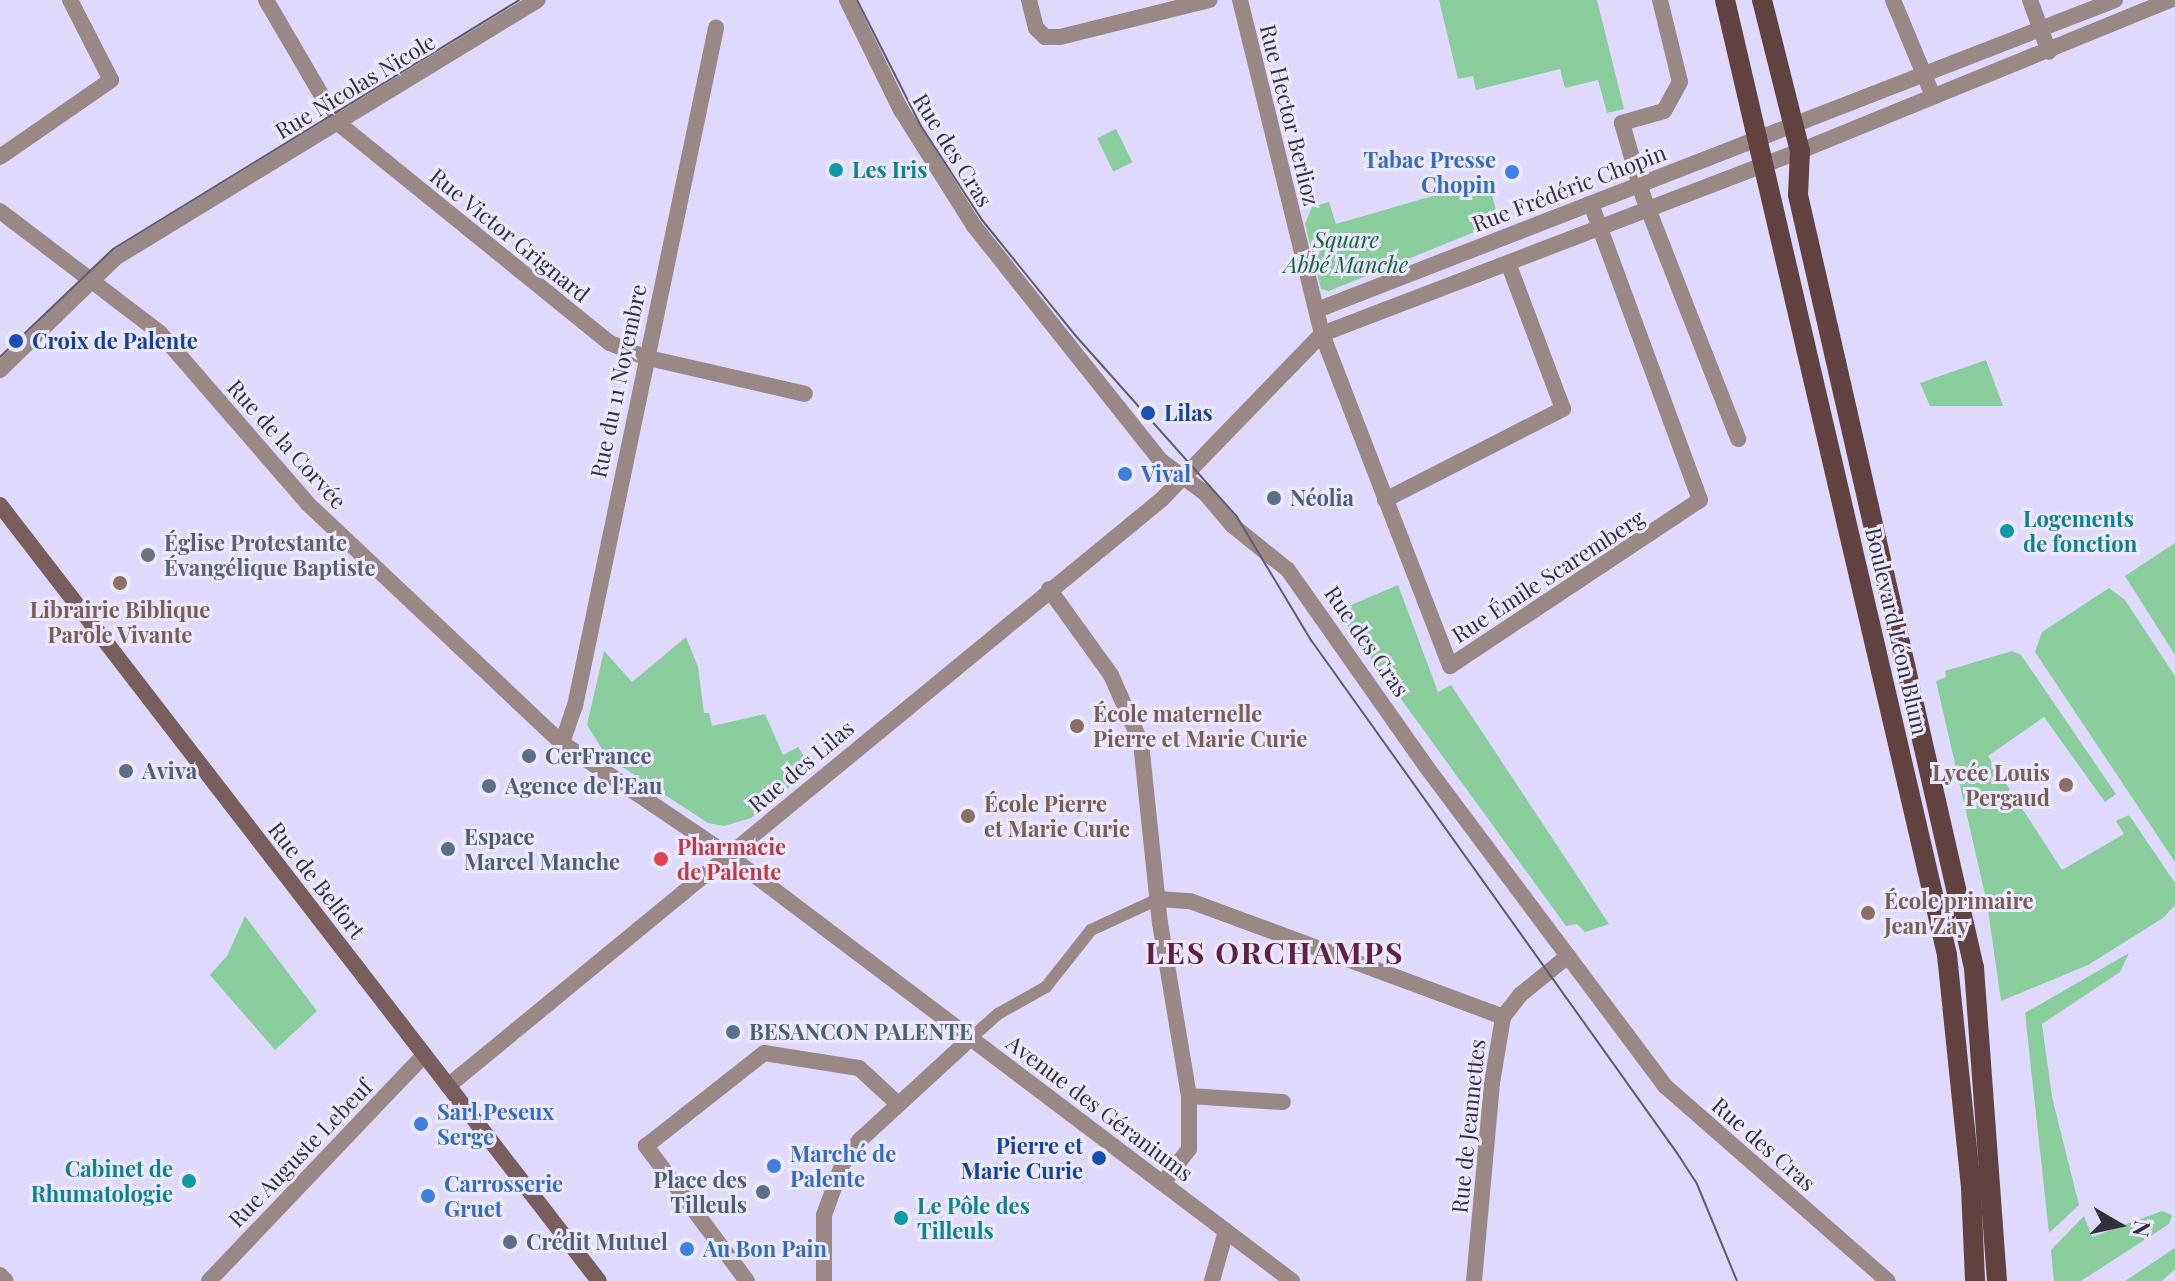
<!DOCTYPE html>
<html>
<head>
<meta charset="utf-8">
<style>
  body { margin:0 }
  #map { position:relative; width:2175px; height:1281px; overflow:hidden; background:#dfd9fd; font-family:"Playfair Display",serif }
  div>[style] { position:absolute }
  .green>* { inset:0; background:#89cd9d; transform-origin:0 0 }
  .pedestrian>* { height:12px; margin:-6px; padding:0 6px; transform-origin:6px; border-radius:6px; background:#9a8887 }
  .minor>* { height:16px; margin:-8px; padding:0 8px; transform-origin:8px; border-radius:8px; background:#9a8887 }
  .tertiary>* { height:16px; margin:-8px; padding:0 8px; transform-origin:8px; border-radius:8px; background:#9a8887 }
  .secondary>* { height:16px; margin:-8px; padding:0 8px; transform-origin:8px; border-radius:8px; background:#785f5e }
  .primary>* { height:20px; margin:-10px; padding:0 10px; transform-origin:10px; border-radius:10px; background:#604241 }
  .tram>* { height:2px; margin:-1px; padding:0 1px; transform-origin:1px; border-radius:1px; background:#5f5c70 }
  .dots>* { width:22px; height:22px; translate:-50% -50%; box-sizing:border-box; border:4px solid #ece8fe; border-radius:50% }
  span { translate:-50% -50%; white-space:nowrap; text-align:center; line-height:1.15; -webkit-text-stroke:6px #ece8fe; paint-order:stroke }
  .street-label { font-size:22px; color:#32303e }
  .shop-label { font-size:22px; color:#366cbe; font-weight:700 }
  .right { translate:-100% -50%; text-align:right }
  .left { translate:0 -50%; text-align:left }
  .culture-label { font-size:22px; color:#0d838f; font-weight:700 }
  .park-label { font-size:22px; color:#106536; font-style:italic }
  .transit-label { font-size:22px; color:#164399; font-weight:700 }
  .service-label { font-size:22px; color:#4e5e75; font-weight:700 }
  .worship-label { font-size:22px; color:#5b616d; font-weight:700 }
  .education-label { font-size:22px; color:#785e54; font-weight:700 }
  .health-label { font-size:22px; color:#be3a42; font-weight:700 }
  .district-label { font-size:30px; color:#622140; font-weight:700; letter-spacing:2px }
  .north { position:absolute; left:2079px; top:1185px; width:80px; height:80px; -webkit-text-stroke:6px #ece8fe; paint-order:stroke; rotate:99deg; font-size:22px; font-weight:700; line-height:32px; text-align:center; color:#32303e }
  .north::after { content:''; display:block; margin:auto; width:28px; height:36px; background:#32303e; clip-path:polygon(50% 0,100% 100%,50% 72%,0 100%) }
</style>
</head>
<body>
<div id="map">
  <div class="green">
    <i style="clip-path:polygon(1439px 0,1597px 0,1624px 109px,1607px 113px,1598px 80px,1565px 88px,1560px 69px,1476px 90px,1473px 76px,1458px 79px)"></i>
    <i style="left:1116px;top:129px;width:37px;height:21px;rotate:64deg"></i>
    <i style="clip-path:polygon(1488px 180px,1499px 222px,1329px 291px,1321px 289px,1305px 224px,1312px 207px,1329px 202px,1336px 224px)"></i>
    <i style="clip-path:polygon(1986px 360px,2003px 406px,1930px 406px,1920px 383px)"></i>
    <i style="clip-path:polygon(2175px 543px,2175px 655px,2125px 576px)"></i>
    <i style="clip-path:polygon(1398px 585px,1438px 692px,1451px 685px,1609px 924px,1585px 932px,1577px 924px,1566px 926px,1337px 611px)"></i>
    <i style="clip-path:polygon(2109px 588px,2125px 600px,2175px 676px,2175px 862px,2035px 652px,2042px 632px)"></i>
    <i style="clip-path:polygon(686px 637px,698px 667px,704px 713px,709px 713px,712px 726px,765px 714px,783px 755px,798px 747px,805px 758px,800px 778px,751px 818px,724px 826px,708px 823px,607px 757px,587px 725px,604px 651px,632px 682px)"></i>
    <i style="clip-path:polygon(2012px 651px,2021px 655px,2116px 794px,2105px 802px,2044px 717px,1988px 756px,2062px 870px,2124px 834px,2116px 821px,2129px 815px,2175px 883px,2175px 905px,2163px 918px,2088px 965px,2001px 1001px,1987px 903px,1936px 681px,1946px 677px,1945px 671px)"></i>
    <i style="clip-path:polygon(245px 916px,317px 1011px,275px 1050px,210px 975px,227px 956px)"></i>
    <i style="clip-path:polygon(2129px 953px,2120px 972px,2042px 1024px,2052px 1097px,2079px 1205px,2049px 1233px,2025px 1013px)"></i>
    <i style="clip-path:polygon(2162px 1211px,2172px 1215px,2169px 1224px,2081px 1281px,2054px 1281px,2051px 1250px,2084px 1216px,2092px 1237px)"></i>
    <i style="clip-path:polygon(2175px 1248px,2175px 1269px,2162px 1281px,2125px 1281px)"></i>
  </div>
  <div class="pedestrian">
    <i style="left:970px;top:1039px;width:38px;rotate:-42deg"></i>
    <i style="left:998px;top:1014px;width:55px;rotate:-29.4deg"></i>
    <i style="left:1046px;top:987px;width:73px;rotate:-51.7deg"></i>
    <i style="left:1091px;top:930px;width:74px;rotate:-24.8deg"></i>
  </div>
  <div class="minor">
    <i style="left:266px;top:0;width:143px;rotate:59.7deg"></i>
    <i style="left:338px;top:123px;width:350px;rotate:39deg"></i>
    <i style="left:610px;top:343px;width:37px;rotate:22deg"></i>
    <i style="left:644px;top:357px;width:165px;rotate:12.9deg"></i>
    <i style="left:847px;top:0;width:123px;rotate:63.9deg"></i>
    <i style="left:901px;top:110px;width:137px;rotate:57.8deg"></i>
    <i style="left:974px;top:226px;width:300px;rotate:51.5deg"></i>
    <i style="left:1161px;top:461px;width:54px;rotate:36deg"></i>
    <i style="left:1205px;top:493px;width:42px;rotate:49.8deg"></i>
    <i style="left:1232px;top:525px;width:72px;rotate:38.8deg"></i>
    <i style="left:1288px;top:570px;width:238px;rotate:54.9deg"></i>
    <i style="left:1425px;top:765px;width:401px;rotate:53.2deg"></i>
    <i style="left:1665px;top:1086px;width:296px;rotate:41.2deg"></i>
    <i style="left:1029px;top:0;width:29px;rotate:76deg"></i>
    <i style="left:1036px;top:28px;width:13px;rotate:45deg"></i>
    <i style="left:1045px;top:37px;width:15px"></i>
    <i style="left:1060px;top:37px;width:154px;rotate:-13.9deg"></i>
    <i style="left:1240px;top:0;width:344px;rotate:76.2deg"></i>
    <i style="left:1322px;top:334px;width:356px;rotate:68.9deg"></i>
    <i style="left:1450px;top:666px;width:300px;rotate:-33.6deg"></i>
    <i style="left:1700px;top:500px;width:316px;rotate:-110.2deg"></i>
    <i style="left:1660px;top:0;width:84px;rotate:76.3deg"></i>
    <i style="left:1680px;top:82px;width:33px;rotate:119deg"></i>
    <i style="left:1664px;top:111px;width:44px;rotate:164.1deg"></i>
    <i style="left:1622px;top:123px;width:76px;rotate:74deg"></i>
    <i style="left:1643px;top:196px;width:261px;rotate:68.6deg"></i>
    <i style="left:1893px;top:0;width:104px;rotate:67.4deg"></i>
    <i style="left:2030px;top:0;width:55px;rotate:69.9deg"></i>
    <i style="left:0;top:157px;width:135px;rotate:-34.7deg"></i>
    <i style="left:111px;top:80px;width:90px;rotate:-117.1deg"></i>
    <i style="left:0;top:211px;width:201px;rotate:37.3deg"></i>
    <i style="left:160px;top:333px;width:225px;rotate:49.1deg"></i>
    <i style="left:307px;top:503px;width:350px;rotate:43.3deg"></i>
    <i style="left:562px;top:743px;width:200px;rotate:34deg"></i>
    <i style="left:728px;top:855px;width:707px;rotate:37.06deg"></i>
    <i style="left:1317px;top:310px;width:856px;rotate:-21.23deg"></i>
    <i style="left:0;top:370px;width:161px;rotate:-44.2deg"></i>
    <i style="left:115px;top:258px;width:495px;rotate:-31.4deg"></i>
    <i style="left:1385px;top:500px;width:200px;rotate:-27.1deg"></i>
    <i style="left:1563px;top:409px;width:156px;rotate:-110.6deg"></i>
    <i style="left:1049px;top:589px;width:106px;rotate:54.2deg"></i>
    <i style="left:1111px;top:675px;width:74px;rotate:66.2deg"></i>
    <i style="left:1141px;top:743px;width:181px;rotate:84deg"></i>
    <i style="left:1160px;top:923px;width:175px;rotate:80.5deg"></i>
    <i style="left:1189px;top:1096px;width:53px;rotate:90deg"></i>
    <i style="left:1189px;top:1149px;width:43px;rotate:127.4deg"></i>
    <i style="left:562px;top:743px;width:39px;rotate:-71deg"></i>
    <i style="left:575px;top:706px;width:693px;rotate:-78.25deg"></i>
    <i style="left:1158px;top:899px;width:32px;rotate:4deg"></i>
    <i style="left:1190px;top:901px;width:334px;rotate:20.3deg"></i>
    <i style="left:448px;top:1086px;width:924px;rotate:-39.42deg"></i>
    <i style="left:1162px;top:499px;width:230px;rotate:-45.9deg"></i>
    <i style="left:1322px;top:334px;width:512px;rotate:-20.95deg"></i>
    <i style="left:1800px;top:151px;width:400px;rotate:-22.2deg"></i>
    <i style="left:1189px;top:1096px;width:94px;rotate:3.7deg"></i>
    <i style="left:209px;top:1281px;width:311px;rotate:-46.4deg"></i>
    <i style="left:747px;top:1281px;width:169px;rotate:-126.8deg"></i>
    <i style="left:646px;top:1146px;width:150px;rotate:-38.2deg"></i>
    <i style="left:764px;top:1053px;width:96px;rotate:9deg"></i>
    <i style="left:859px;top:1068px;width:53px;rotate:42.7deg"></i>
    <i style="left:824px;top:1281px;width:66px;rotate:-90deg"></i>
    <i style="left:824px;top:1215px;width:55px;rotate:-69.9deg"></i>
    <i style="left:843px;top:1163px;width:29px;rotate:-54deg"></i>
    <i style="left:860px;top:1140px;width:149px;rotate:-42.6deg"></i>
    <i style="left:1212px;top:1281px;width:52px;rotate:-74.4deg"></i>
    <i style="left:1474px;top:1281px;width:199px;rotate:-84.8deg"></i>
    <i style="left:1492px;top:1083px;width:67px;rotate:-80.5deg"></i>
    <i style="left:1503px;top:1017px;width:28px;rotate:-52deg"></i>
    <i style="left:1520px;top:995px;width:62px;rotate:-39.1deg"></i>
  </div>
  <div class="tertiary">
    <i style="left:0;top:1275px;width:8px;rotate:45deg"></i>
  </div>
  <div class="secondary">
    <i style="left:0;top:505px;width:980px;rotate:52.34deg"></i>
  </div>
  <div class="primary">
    <i style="left:1725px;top:0;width:980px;rotate:76.91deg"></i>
    <i style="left:1947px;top:955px;width:234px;rotate:84.1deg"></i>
    <i style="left:1971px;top:1188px;width:93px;rotate:87.5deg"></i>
    <i style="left:1762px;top:0;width:156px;rotate:75.9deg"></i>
    <i style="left:1800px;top:151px;width:44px;rotate:92.6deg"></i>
    <i style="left:1798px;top:195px;width:793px;rotate:77.17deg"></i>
    <i style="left:1974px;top:968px;width:314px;rotate:85.8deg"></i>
  </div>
  <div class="tram">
    <i style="left:857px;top:0;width:141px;rotate:63.1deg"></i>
    <i style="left:921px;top:126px;width:112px;rotate:57deg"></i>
    <i style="left:982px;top:220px;width:148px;rotate:51deg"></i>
    <i style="left:1075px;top:335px;width:244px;rotate:48.3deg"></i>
    <i style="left:1237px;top:517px;width:144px;rotate:59deg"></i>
    <i style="left:1311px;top:640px;width:630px;rotate:54.49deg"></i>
    <i style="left:1677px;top:1153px;width:37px;rotate:57deg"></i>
    <i style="left:1697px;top:1184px;width:105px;rotate:67.6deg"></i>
    <i style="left:0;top:357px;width:156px;rotate:-43.7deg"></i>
    <i style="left:113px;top:249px;width:476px;rotate:-31.5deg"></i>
  </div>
  <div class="dots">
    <i style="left:836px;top:170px;background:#0f9aa8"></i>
    <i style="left:1512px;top:172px;background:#3f7fe0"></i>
    <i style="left:16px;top:341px;background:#1a4fb4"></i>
    <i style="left:1148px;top:413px;background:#1a4fb4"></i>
    <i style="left:1125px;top:474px;background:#3f7fe0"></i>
    <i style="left:1274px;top:498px;background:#5c6f8a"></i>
    <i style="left:2007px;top:531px;background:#0f9aa8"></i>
    <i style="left:148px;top:555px;background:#6b7280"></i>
    <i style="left:120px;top:583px;background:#8d6e63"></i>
    <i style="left:1077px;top:726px;background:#8d6e63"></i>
    <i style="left:529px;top:756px;background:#5c6f8a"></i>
    <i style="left:126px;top:771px;background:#5c6f8a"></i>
    <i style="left:2066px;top:785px;background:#8d6e63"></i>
    <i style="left:489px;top:786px;background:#5c6f8a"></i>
    <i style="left:968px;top:816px;background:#8d6e63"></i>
    <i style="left:448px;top:849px;background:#5c6f8a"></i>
    <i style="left:661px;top:859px;background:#e0444e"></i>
    <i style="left:1868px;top:913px;background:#8d6e63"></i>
    <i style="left:733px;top:1032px;background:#5c6f8a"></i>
    <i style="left:421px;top:1124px;background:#3f7fe0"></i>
    <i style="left:1099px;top:1158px;background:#1a4fb4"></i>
    <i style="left:774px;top:1166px;background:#3f7fe0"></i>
    <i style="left:189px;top:1181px;background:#0f9aa8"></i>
    <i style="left:763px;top:1192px;background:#5c6f8a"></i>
    <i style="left:428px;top:1196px;background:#3f7fe0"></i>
    <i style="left:901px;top:1218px;background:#0f9aa8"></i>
    <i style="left:510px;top:1242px;background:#5c6f8a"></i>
    <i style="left:687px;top:1249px;background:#3f7fe0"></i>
  </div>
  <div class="street-label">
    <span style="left:355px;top:86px;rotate:-31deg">Rue Nicolas Nicole</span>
    <span style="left:1290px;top:115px;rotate:76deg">Rue Hector Berlioz</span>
    <span style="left:953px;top:150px;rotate:58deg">Rue des Cras</span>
    <span style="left:1569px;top:188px;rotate:-21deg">Rue Frédéric Chopin</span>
    <span style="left:510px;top:235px;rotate:39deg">Rue Victor Grignard</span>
    <span style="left:618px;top:381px;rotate:-78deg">Rue du 11 Novembre</span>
    <span style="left:287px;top:444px;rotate:48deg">Rue de la Corvée</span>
    <span style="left:1548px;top:576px;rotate:-33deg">Rue Émile Scaremberg</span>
    <span style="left:1897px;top:631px;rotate:77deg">Boulevard Léon Blum</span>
    <span style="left:1367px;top:641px;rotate:55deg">Rue des Cras</span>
    <span style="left:801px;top:766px;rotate:-40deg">Rue des Lilas</span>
    <span style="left:317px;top:880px;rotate:52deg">Rue de Belfort</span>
    <span style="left:1100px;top:1108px;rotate:37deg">Avenue des Géraniums</span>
    <span style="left:1468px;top:1126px;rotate:-84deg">Rue de Jeannettes</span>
    <span style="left:1764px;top:1144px;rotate:41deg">Rue des Cras</span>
    <span style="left:300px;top:1153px;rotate:-46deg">Rue Auguste Lebeuf</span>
  </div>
  <div class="shop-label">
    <span class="right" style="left:1496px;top:172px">Tabac Presse<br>Chopin</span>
    <span class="left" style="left:1141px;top:474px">Vival</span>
    <span class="left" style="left:437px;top:1124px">Sarl Peseux<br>Serge</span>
    <span class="left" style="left:790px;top:1166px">Marché de<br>Palente</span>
    <span class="left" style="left:444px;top:1196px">Carrosserie<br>Gruet</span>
    <span class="left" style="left:703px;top:1249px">Au Bon Pain</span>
  </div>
  <div class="culture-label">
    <span class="left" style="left:852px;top:170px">Les Iris</span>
    <span class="left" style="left:2023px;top:531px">Logements<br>de fonction</span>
    <span class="right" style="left:173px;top:1181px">Cabinet de<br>Rhumatologie</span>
    <span class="left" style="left:917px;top:1218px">Le Pôle des<br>Tilleuls</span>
  </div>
  <div class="park-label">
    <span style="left:1346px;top:252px">Square<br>Abbé Manche</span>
  </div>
  <div class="transit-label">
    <span class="left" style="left:32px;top:341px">Croix de Palente</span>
    <span class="left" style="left:1164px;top:413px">Lilas</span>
    <span class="right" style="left:1083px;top:1158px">Pierre et<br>Marie Curie</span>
  </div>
  <div class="service-label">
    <span class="left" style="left:1290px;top:498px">Néolia</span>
    <span class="left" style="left:545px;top:756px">CerFrance</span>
    <span class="left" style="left:142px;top:771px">Aviva</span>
    <span class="left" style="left:505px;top:786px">Agence de l'Eau</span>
    <span class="left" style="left:464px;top:849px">Espace<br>Marcel Manche</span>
    <span class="left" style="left:749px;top:1032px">BESANCON PALENTE</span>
    <span class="right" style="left:747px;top:1192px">Place des<br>Tilleuls</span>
    <span class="left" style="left:526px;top:1242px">Crédit Mutuel</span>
  </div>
  <div class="worship-label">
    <span class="left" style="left:164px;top:555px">Église Protestante<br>Évangélique Baptiste</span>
  </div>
  <div class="education-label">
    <span style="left:120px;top:622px">Librairie Biblique<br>Parole Vivante</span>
    <span class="left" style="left:1093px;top:726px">École maternelle<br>Pierre et Marie Curie</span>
    <span class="right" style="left:2050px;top:785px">Lycée Louis<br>Pergaud</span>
    <span class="left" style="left:984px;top:816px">École Pierre<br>et Marie Curie</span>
    <span class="left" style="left:1884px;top:913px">École primaire<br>Jean Zay</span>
  </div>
  <div class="health-label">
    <span class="left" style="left:677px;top:859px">Pharmacie<br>de Palente</span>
  </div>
  <div class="district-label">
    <span style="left:1275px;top:952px">LES ORCHAMPS</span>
  </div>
  <div class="north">N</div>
</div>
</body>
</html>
